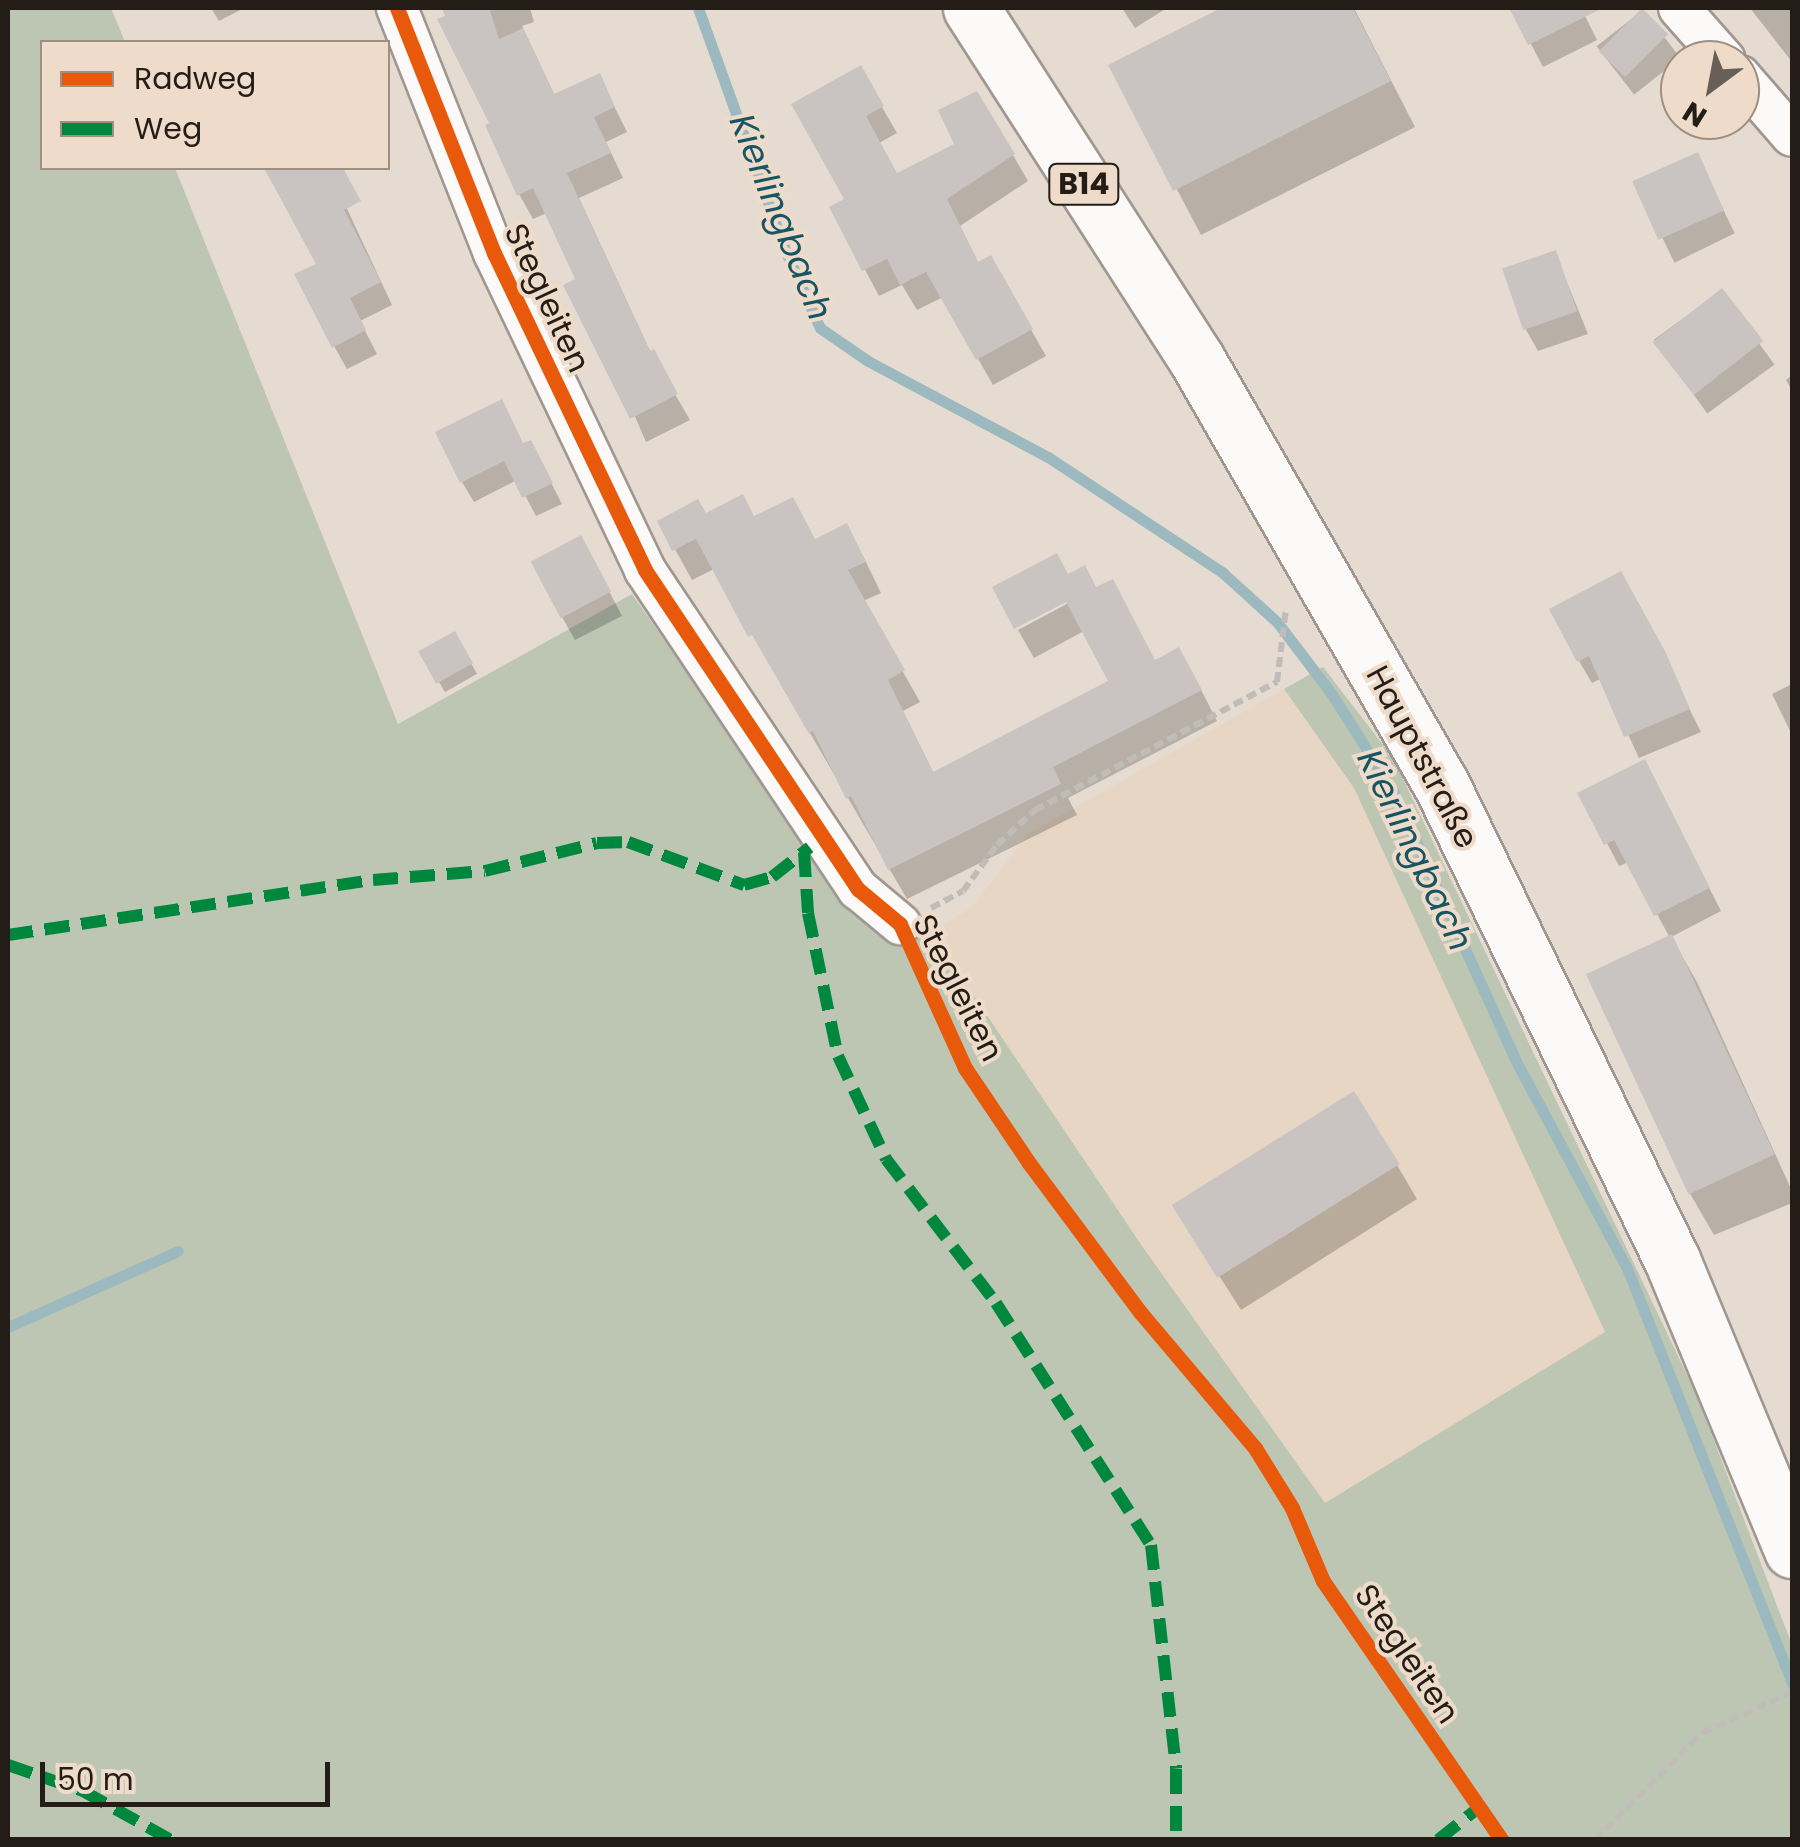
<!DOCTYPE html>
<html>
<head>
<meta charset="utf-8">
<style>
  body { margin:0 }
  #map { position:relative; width:1800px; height:1847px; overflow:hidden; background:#e6dbd1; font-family:Poppins,sans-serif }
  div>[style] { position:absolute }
  .built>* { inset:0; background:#e8d6c4 }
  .green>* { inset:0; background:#bdc6b3 }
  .shadow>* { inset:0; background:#0003; transform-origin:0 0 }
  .stream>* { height:11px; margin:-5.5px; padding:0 5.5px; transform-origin:5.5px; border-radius:5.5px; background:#9cb9c0 }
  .building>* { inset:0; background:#c9c3c2; transform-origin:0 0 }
  .path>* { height:6px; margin-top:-3px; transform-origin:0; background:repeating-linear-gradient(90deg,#c0bdb9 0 10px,transparent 0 15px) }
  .roads { filter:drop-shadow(2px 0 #a09890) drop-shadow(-2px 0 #a09890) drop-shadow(0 2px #a09890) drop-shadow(0 -2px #a09890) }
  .street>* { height:40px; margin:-20px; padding:0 20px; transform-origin:20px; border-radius:20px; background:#fbfaf8 }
  .primary>* { height:55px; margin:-27.5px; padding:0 27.5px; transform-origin:27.5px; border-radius:27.5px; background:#fbfaf8 }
  .quiet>* { height:12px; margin-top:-6px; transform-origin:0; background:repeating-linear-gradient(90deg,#00873e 0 25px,transparent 0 37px) }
  .cycleway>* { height:15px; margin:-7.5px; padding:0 7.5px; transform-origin:7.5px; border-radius:7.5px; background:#e8590c }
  span { translate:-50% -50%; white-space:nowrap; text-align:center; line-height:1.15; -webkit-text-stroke:8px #eedbc9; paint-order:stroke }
  .shield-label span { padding:2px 8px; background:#eedbc9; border:2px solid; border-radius:8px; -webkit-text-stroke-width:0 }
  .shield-label { font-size:30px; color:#241d17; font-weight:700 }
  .street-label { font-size:32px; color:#241d17 }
  .water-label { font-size:35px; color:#175565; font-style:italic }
  .frame { position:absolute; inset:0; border:10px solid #241d17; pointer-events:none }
  .legend { position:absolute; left:40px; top:40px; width:350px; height:130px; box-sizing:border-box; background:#eedbc9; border:2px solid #9d8f82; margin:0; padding:12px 18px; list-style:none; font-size:30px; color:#241d17 }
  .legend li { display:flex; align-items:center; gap:20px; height:50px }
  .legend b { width:50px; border:2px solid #9d8f82 }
  .north { position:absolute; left:1660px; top:40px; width:100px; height:100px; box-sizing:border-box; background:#eedbc9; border:2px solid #9d8f82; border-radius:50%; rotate:212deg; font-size:28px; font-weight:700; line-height:40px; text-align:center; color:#241d17 }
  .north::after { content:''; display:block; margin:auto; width:35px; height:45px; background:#686058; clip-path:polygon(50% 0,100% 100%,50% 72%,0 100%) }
  .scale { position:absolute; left:40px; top:1762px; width:290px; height:45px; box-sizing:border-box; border:5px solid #241d17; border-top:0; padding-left:12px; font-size:30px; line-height:35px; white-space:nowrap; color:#241d17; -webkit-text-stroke:8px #eedbc9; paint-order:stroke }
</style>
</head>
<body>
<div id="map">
  <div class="built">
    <i style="clip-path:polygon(1284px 689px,1354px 788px,1606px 1332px,1325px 1504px,1142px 1246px,931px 932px,971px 908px,1028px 834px)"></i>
  </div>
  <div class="green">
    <i style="clip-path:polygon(8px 8px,111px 8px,125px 42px,42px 42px,42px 168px,175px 168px,398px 724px,632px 594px,853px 910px,931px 932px,1142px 1246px,1325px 1503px,1605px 1332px,1354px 788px,1284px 689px,1323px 667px,1393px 758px,1697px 1396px,1792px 1645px,1792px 1839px,8px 1840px)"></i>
  </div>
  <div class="shadow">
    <i style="clip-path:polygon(211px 8px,244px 8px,219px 21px)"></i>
    <i style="clip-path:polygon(445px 8px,530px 8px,534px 22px,522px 26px,555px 96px,599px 76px,627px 132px,606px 142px,623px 178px,579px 198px,651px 353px,690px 420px,646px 442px,547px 213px,533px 219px,519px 194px)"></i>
    <i style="clip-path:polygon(1122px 8px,1167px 8px,1135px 28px)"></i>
    <i style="clip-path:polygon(1227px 8px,1354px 8px,1415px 127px,1201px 235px,1112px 66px)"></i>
    <i style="clip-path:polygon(1512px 8px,1581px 8px,1597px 40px,1543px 67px)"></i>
    <i style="clip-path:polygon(1750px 8px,1792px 8px,1792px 62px)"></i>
    <i style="left:1643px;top:10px;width:61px;height:59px;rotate:52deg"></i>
    <i style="clip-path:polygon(860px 69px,897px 133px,879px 143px,897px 176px,1013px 155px,1028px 181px,960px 226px,979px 264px,990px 258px,1046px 356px,993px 385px,943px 297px,917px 310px,902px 285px,879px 296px,832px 208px,847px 200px)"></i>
    <i style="left:1697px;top:156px;width:86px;height:67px;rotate:64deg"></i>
    <i style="clip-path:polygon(267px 168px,328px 168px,392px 305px,360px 321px,377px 354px,347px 369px,334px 346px,319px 265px)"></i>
    <i style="clip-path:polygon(1555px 253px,1588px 334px,1538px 351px,1525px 328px)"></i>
    <i style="left:1721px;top:291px;width:91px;height:83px;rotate:54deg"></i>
    <i style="clip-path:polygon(1792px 375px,1792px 391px,1786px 380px)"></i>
    <i style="clip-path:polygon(524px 446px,541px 463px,562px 504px,536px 516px,517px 480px,474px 502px,462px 482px)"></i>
    <i style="clip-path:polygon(705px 516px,754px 519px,863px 556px,881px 593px,863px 601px,920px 702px,903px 711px,934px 774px,1111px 682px,1084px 631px,1034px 658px,1018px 630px,1078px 598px,1068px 577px,1097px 590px,1155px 662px,1196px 680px,1217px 721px,1068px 798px,1077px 815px,907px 899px,714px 569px,692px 580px,660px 522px)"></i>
    <i style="clip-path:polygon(593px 560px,622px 616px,575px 640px,562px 617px)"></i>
    <i style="clip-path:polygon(1633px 597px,1701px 732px,1639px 758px,1602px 678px,1592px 683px,1579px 661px)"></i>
    <i style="left:454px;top:634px;width:46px;height:37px;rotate:60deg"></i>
    <i style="clip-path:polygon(1792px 684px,1792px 735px,1772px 694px)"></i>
    <i style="clip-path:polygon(1657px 785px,1721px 911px,1671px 937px,1697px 982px,1792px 1191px,1792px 1203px,1714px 1235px,1688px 1190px,1670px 938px,1629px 862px,1619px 866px,1581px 794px)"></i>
    <i style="clip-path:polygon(1397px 1165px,1417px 1199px,1241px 1310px,1177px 1210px)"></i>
  </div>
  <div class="stream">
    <i style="left:698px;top:8px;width:259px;rotate:70.2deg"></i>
    <i style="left:786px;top:252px;width:83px;rotate:65.9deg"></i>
    <i style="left:820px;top:328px;width:58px;rotate:34.5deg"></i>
    <i style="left:868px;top:361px;width:204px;rotate:28.1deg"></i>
    <i style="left:1048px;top:457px;width:210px;rotate:33.5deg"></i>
    <i style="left:1223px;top:573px;width:73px;rotate:42.2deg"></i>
    <i style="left:1277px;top:622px;width:89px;rotate:52.7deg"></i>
    <i style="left:1331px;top:693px;width:116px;rotate:57.7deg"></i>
    <i style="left:1393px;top:791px;width:301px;rotate:65.5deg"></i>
    <i style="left:1518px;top:1065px;width:230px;rotate:61.8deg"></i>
    <i style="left:1627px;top:1268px;width:447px;rotate:68.3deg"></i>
    <i style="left:8px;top:1327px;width:186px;rotate:-24.1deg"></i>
  </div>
  <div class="building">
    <i style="clip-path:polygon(442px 8px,489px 8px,499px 39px,523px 28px,554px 94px,600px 73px,615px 107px,594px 117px,611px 153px,567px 173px,650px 351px,654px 349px,678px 394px,630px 419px,563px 285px,575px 279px,533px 188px,517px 196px,485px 125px,489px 123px,437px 19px,445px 16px)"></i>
    <i style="clip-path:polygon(1221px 8px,1353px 8px,1391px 81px,1173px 191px,1108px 65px)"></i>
    <i style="clip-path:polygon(1509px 8px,1603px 8px,1528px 45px)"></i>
    <i style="left:1642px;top:8px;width:37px;height:61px;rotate:45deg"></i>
    <i style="clip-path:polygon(861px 65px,884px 106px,866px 116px,897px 173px,954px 144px,938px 110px,977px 91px,1015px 154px,947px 199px,978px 262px,991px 255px,1033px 329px,976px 360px,926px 272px,900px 285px,887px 259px,862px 271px,829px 207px,844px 199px,791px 104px)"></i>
    <i style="left:1698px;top:152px;width:64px;height:72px;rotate:66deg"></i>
    <i style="clip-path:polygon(264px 168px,343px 168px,361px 201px,344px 210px,381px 282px,350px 298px,366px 330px,332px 348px,294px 274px,316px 264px)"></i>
    <i style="left:1556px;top:250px;width:65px;height:57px;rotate:71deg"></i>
    <i style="left:1722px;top:288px;width:67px;height:88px;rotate:52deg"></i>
    <i style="clip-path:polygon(502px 399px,523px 443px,531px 440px,553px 483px,522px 498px,504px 461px,460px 483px,435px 432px)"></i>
    <i style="clip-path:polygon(743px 494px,754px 516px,793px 497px,815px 539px,847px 523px,866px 562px,848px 570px,905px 670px,888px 680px,933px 772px,1108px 681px,1066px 602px,1014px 629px,992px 587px,1057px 553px,1068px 574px,1085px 565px,1096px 587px,1113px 579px,1155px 660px,1179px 647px,1202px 690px,1053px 767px,1061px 784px,888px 870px,851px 796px,846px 799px,813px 731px,809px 734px,752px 635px,748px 637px,696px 539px,672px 551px,657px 521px,698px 499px,706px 513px)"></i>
    <i style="left:581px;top:535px;width:64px;height:57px;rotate:62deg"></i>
    <i style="clip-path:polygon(1621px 571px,1666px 653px,1690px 709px,1624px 737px,1589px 656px,1577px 662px,1549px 609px)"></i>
    <i style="left:455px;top:631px;width:37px;height:42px;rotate:61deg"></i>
    <i style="clip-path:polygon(1645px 759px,1710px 888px,1654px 916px,1614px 840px,1604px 845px,1577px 793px)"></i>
    <i style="left:1672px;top:934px;width:243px;height:95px;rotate:65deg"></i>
    <i style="left:1354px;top:1091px;width:86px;height:215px;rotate:58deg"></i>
  </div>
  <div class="path">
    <i style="left:931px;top:908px;width:36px;rotate:-28deg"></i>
    <i style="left:963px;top:891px;width:57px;rotate:-53.5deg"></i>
    <i style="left:997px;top:845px;width:52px;rotate:-42.6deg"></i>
    <i style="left:1035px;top:810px;width:274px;rotate:-27.9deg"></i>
    <i style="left:1277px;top:682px;width:74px;rotate:-83deg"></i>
    <i style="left:1595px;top:1840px;width:151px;rotate:-45deg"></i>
    <i style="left:1702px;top:1733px;width:99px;rotate:-24.5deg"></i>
  </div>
  <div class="roads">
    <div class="street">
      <i style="left:397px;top:8px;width:264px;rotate:68.4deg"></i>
      <i style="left:494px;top:253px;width:351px;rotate:64.5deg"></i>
      <i style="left:645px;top:570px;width:384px;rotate:56.3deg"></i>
      <i style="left:858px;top:889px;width:55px;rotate:39.8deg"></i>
      <i style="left:1679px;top:8px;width:69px;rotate:48.5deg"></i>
      <i style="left:1740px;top:76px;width:79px;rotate:49.1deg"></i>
    </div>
    <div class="primary">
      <i style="left:971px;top:8px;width:418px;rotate:57.3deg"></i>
      <i style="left:1197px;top:360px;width:489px;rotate:60.1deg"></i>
      <i style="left:1441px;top:784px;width:529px;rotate:64.11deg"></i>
      <i style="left:1672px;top:1260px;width:314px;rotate:67.5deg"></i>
    </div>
  </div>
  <div class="quiet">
    <i style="left:804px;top:852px;width:61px;rotate:86.2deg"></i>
    <i style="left:808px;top:913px;width:146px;rotate:78.2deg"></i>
    <i style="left:838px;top:1056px;width:114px;rotate:65deg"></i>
    <i style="left:886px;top:1159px;width:181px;rotate:52.6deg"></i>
    <i style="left:996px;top:1303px;width:287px;rotate:57.4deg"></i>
    <i style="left:1151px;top:1545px;width:225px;rotate:83.6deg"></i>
    <i style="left:1176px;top:1769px;width:71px;rotate:90deg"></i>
    <i style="left:8px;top:935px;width:369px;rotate:-8.6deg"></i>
    <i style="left:373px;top:880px;width:112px;rotate:-4.6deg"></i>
    <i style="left:485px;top:871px;width:115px;rotate:-14deg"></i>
    <i style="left:597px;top:843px;width:31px;rotate:-2deg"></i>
    <i style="left:628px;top:842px;width:124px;rotate:20.3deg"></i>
    <i style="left:744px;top:885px;width:29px;rotate:-16deg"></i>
    <i style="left:772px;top:877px;width:48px;rotate:-38.3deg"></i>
    <i style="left:8px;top:1765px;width:79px;rotate:19.1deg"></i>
    <i style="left:83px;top:1791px;width:101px;rotate:29.1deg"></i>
    <i style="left:1438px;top:1840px;width:50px;rotate:-38.5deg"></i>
  </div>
  <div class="cycleway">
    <i style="left:397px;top:8px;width:264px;rotate:68.4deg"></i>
    <i style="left:494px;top:253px;width:351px;rotate:64.5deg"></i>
    <i style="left:645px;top:570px;width:384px;rotate:56.3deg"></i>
    <i style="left:858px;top:889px;width:55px;rotate:39.8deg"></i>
    <i style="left:900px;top:924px;width:158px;rotate:65.7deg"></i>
    <i style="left:965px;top:1068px;width:115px;rotate:56deg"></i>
    <i style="left:1029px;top:1163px;width:186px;rotate:53.3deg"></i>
    <i style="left:1140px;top:1312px;width:178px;rotate:49.8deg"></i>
    <i style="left:1255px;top:1448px;width:70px;rotate:58.3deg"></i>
    <i style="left:1292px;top:1508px;width:79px;rotate:67deg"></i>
    <i style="left:1323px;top:1581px;width:315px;rotate:55.4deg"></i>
  </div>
  <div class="shield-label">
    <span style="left:1084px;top:184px">B14</span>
  </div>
  <div class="street-label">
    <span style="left:547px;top:298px;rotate:65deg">Stegleiten</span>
    <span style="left:1422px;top:757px;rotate:62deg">Hauptstraße</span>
    <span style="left:958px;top:988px;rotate:63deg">Stegleiten</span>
    <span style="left:1407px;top:1654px;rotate:56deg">Stegleiten</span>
  </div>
  <div class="water-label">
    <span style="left:781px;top:217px;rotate:68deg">Kierlingbach</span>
    <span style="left:1415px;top:850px;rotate:64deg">Kierlingbach</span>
  </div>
  <div class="frame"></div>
  <ul class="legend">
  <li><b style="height:12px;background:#e8590c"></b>Radweg</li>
  <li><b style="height:12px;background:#00873e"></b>Weg</li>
  </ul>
  <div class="north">N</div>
  <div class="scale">50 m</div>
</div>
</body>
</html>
